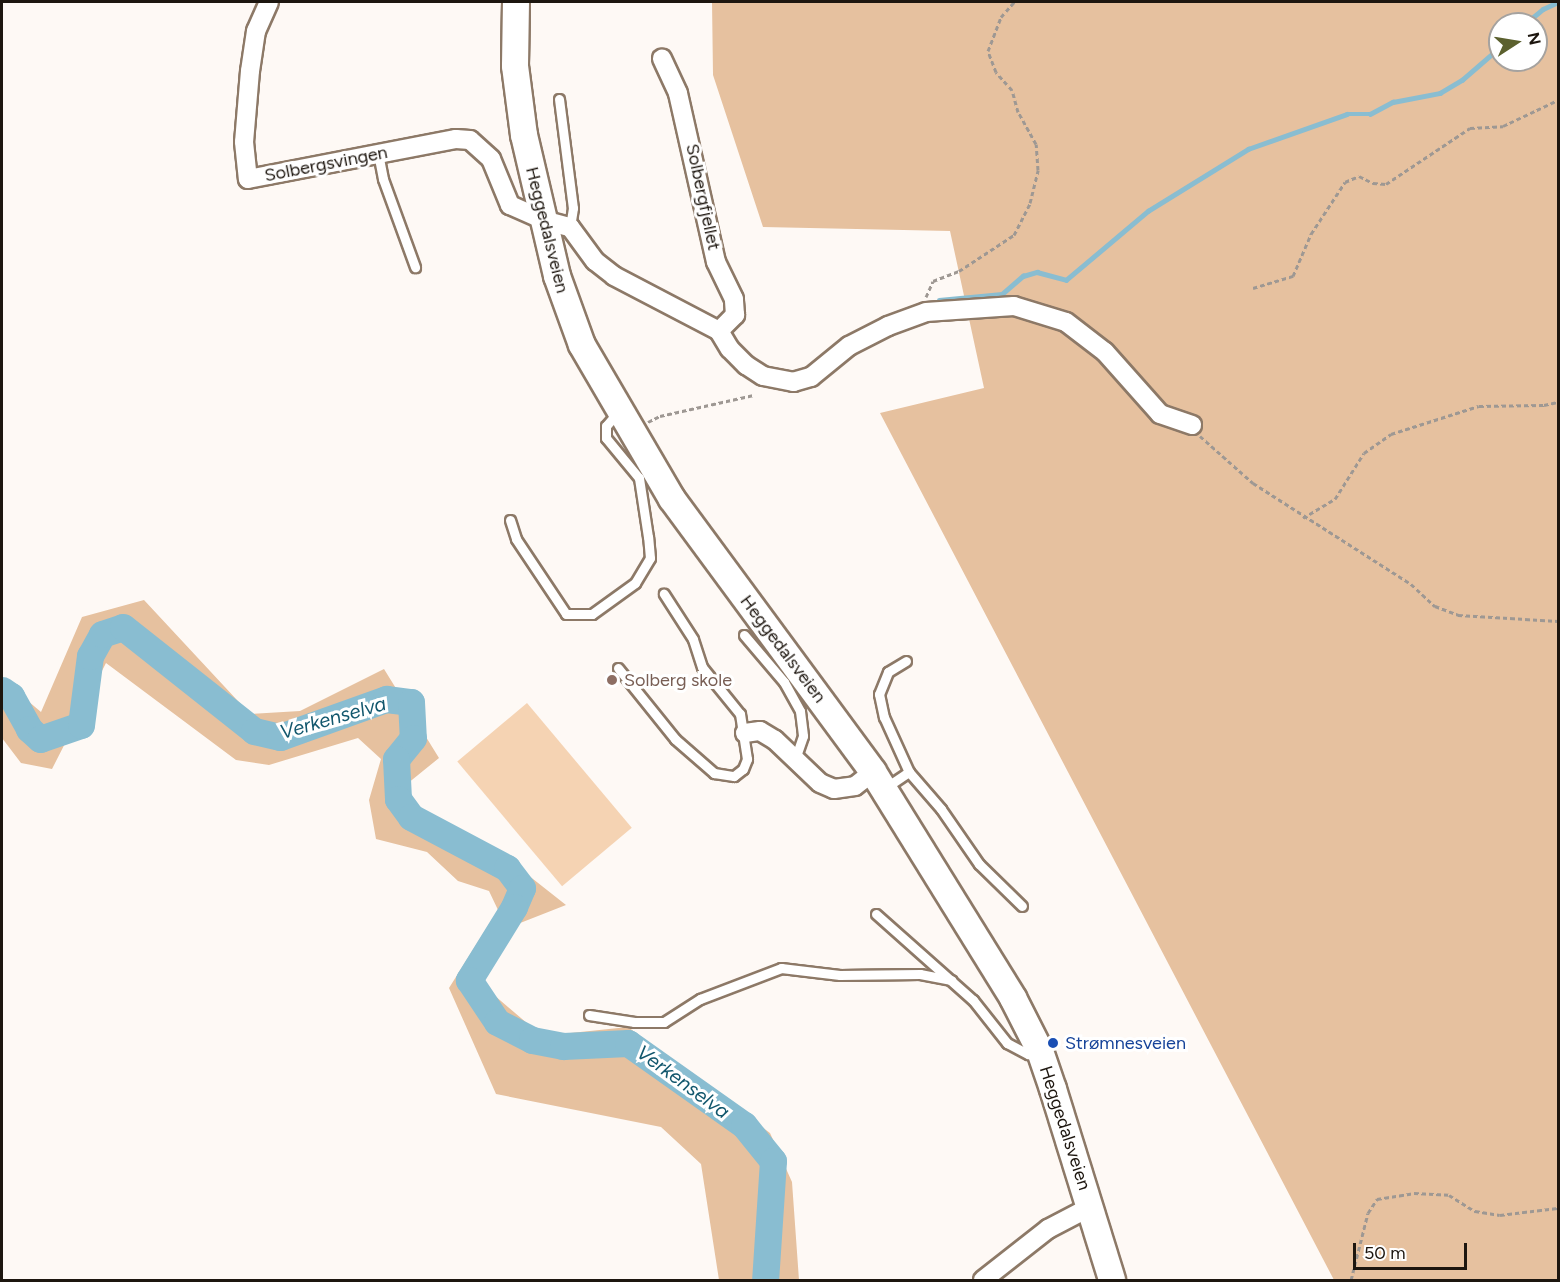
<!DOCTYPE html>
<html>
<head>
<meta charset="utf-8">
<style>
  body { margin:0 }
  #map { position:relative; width:1560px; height:1282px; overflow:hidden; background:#fef9f5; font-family:Figtree,sans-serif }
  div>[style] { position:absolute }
  .green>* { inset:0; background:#f5d3b3; transform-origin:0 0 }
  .forest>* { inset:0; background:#e6c19f }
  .stream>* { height:4.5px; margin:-2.25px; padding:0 2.25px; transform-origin:2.25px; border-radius:2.25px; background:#89bdd1 }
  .river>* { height:27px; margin:-13.5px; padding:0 13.5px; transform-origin:13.5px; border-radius:13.5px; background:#89bdd1 }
  .path>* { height:3px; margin-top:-1.5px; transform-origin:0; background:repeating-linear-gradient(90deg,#9e9893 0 4.5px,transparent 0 7.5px) }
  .roads { filter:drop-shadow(2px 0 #8d7967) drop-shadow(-2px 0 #8d7967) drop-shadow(0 2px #8d7967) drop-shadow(0 -2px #8d7967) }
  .lane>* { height:9px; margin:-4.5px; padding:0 4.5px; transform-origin:4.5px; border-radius:4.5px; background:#fff }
  .street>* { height:18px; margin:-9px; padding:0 9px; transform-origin:9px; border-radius:9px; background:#fff }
  .secondary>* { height:26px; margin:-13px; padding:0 13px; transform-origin:13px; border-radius:13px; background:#fff }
  .dots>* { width:16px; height:16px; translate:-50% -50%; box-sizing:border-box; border:3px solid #fff; border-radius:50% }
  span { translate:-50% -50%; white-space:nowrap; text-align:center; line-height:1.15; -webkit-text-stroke:6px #fff; paint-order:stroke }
  .street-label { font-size:18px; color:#1d160f }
  .education-label { font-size:18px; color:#785e54 }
  .left { translate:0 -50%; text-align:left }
  .transit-label { font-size:18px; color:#164399 }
  .water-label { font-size:20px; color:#12576d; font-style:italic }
  .frame { position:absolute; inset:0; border:3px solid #1d160f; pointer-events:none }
  .north { position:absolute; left:1488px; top:12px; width:60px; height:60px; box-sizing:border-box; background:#fff; border:2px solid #a5a29f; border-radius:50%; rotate:78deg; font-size:16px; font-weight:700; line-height:24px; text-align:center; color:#1d160f }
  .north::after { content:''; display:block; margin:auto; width:21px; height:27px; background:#5b602e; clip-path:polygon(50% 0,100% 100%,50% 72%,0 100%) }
  .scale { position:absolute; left:1353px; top:1243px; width:114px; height:27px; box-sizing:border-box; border:3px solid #1d160f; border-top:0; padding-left:8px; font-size:18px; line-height:21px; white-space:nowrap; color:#1d160f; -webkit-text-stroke:4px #fff; paint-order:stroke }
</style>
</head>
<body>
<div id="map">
  <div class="green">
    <i style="left:527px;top:703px;width:163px;height:91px;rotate:50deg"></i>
  </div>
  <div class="forest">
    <i style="clip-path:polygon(evenodd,712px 2px,1558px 2px,1558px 1280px,1334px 1280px,880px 413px,984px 388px,950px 231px,763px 227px,713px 75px,712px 2px,1500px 24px,1536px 24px,1536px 60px,1500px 60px,1500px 24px)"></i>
    <i style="clip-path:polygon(144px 600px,250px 714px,300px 711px,384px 669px,439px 758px,402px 788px,411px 821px,445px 830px,504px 856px,566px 905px,510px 927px,480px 983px,542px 1036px,628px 1027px,770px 1133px,792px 1182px,799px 1280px,719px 1280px,701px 1164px,661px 1127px,496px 1094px,449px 988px,498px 910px,489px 891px,458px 881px,427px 852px,376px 839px,369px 800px,381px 759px,358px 738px,269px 765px,236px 760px,106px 663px,52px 769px,21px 763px,2px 738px,2px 679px,41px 712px,82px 617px)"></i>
  </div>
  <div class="stream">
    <i style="left:1525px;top:24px;width:23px;rotate:-40deg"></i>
    <i style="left:1543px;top:9px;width:17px;rotate:-25deg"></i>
    <i style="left:939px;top:300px;width:63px;rotate:-5.4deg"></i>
    <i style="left:1002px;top:294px;width:28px;rotate:-41deg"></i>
    <i style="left:1023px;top:276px;width:15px;rotate:-16deg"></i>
    <i style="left:1037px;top:272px;width:30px;rotate:15deg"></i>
    <i style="left:1066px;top:280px;width:107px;rotate:-40.1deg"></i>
    <i style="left:1148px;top:211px;width:118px;rotate:-31.8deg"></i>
    <i style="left:1248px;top:149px;width:105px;rotate:-19.5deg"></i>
    <i style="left:1347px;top:114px;width:23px"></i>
    <i style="left:1370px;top:114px;width:26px;rotate:-28deg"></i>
    <i style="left:1393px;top:102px;width:48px;rotate:-10.8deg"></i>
    <i style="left:1440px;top:93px;width:26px;rotate:-31deg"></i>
    <i style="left:1462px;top:80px;width:50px;rotate:-41deg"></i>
  </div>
  <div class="river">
    <i style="left:2px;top:690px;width:11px;rotate:34deg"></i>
    <i style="left:11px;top:696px;width:38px;rotate:61deg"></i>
    <i style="left:29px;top:729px;width:15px;rotate:42deg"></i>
    <i style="left:40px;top:739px;width:43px;rotate:-18.9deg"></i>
    <i style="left:81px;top:725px;width:70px;rotate:-82.6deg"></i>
    <i style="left:90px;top:656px;width:25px;rotate:-61deg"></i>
    <i style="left:102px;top:634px;width:22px;rotate:-18deg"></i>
    <i style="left:123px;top:627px;width:167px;rotate:38.4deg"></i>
    <i style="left:254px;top:731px;width:27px;rotate:13deg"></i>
    <i style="left:280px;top:737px;width:113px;rotate:-19.7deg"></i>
    <i style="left:386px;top:699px;width:25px;rotate:7deg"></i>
    <i style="left:411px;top:702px;width:36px;rotate:87deg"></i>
    <i style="left:413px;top:738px;width:27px;rotate:129deg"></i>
    <i style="left:396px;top:759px;width:40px;rotate:87.1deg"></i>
    <i style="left:398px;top:799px;width:22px;rotate:54deg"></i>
    <i style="left:411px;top:817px;width:109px;rotate:28deg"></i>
    <i style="left:507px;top:868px;width:25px;rotate:53deg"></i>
    <i style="left:522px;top:888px;width:21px;rotate:113deg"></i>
    <i style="left:514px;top:907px;width:86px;rotate:121.7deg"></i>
    <i style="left:469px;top:980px;width:50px;rotate:56.3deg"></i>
    <i style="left:497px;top:1022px;width:39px;rotate:27deg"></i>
    <i style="left:532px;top:1040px;width:32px;rotate:11deg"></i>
    <i style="left:563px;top:1046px;width:65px;rotate:-2.6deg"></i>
    <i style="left:628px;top:1043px;width:142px;rotate:35.3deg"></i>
    <i style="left:744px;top:1125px;width:46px;rotate:51.1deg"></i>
    <i style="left:773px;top:1161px;width:119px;rotate:93.8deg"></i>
  </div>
  <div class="path">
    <i style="left:1253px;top:288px;width:42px;rotate:-16.7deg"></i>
    <i style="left:1293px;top:276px;width:46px;rotate:-66.8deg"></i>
    <i style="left:1311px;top:234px;width:62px;rotate:-56.8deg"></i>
    <i style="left:1345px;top:182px;width:15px;rotate:-23deg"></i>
    <i style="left:1359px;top:176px;width:16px;rotate:27deg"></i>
    <i style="left:1373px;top:183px;width:13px;rotate:4deg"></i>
    <i style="left:1386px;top:184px;width:101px;rotate:-33.7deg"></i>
    <i style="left:1470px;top:128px;width:33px;rotate:-3deg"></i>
    <i style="left:1503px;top:126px;width:61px;rotate:-25.3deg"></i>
    <i style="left:926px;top:297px;width:17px;rotate:-66deg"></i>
    <i style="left:933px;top:281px;width:28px;rotate:-21deg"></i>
    <i style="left:959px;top:271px;width:66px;rotate:-33.2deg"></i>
    <i style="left:1014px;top:235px;width:36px;rotate:-63deg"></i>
    <i style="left:1030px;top:203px;width:34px;rotate:-76deg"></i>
    <i style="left:1038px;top:170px;width:26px;rotate:-94deg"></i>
    <i style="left:1036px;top:144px;width:37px;rotate:-119deg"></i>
    <i style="left:1018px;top:112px;width:23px;rotate:-105deg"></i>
    <i style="left:1012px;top:90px;width:24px;rotate:-132deg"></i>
    <i style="left:996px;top:72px;width:22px;rotate:-111deg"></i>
    <i style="left:988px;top:51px;width:36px;rotate:-69deg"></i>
    <i style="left:1001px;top:17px;width:20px;rotate:-49deg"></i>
    <i style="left:648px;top:422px;width:13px;rotate:-27deg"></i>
    <i style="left:660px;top:416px;width:96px;rotate:-12.6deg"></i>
    <i style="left:1200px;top:436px;width:71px;rotate:41.6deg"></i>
    <i style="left:1253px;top:483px;width:188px;rotate:32.6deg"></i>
    <i style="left:1411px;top:584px;width:33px;rotate:43deg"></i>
    <i style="left:1435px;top:606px;width:25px;rotate:21deg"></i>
    <i style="left:1458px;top:615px;width:100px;rotate:3.4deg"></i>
    <i style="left:1303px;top:518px;width:37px;rotate:-31deg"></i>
    <i style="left:1335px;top:499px;width:54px;rotate:-57.8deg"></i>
    <i style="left:1364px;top:453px;width:33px;rotate:-35deg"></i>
    <i style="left:1391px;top:434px;width:92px;rotate:-17.7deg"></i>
    <i style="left:1479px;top:406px;width:65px;rotate:-0.9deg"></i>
    <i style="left:1544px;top:405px;width:14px;rotate:-12deg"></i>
    <i style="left:1351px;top:1280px;width:69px;rotate:-75.8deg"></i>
    <i style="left:1368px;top:1213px;width:17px;rotate:-57deg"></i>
    <i style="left:1377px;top:1199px;width:37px;rotate:-9deg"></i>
    <i style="left:1414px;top:1193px;width:35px;rotate:3deg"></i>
    <i style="left:1449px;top:1195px;width:31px;rotate:32deg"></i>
    <i style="left:1475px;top:1211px;width:25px;rotate:9deg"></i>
    <i style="left:1500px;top:1215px;width:58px;rotate:-6.9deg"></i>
  </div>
  <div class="roads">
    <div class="lane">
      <i style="left:559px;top:99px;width:110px;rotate:82.7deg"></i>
      <i style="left:573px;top:208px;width:19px;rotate:99deg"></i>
      <i style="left:378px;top:153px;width:26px;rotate:79deg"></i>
      <i style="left:383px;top:179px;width:94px;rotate:70deg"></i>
      <i style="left:510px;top:520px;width:20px;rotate:72deg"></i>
      <i style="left:516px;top:539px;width:90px;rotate:56.3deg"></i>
      <i style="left:566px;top:614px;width:26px"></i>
      <i style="left:592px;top:614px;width:53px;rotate:-35.8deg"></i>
      <i style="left:635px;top:583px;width:29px;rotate:-59deg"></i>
      <i style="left:650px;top:558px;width:21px;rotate:-95deg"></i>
      <i style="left:648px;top:537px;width:60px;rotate:-98.7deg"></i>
      <i style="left:639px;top:478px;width:52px;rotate:-129.5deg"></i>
      <i style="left:606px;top:438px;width:12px;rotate:-90deg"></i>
      <i style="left:606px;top:426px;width:18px;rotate:-49deg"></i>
      <i style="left:744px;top:635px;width:62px;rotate:49.6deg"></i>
      <i style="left:784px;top:682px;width:33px;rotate:61deg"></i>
      <i style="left:800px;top:711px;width:25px;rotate:83deg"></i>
      <i style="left:803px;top:736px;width:21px;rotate:109deg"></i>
      <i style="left:906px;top:661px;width:21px;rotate:149deg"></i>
      <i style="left:888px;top:672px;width:24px;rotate:112deg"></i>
      <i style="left:879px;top:694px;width:24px;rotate:78deg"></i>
      <i style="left:884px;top:717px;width:60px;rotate:65.6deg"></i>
      <i style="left:618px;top:668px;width:91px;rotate:51.2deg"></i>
      <i style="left:675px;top:739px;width:52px;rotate:41.1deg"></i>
      <i style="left:714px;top:773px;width:20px;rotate:9deg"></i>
      <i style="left:734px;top:776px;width:11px;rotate:-38deg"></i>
      <i style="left:743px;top:769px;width:11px;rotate:-68deg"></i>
      <i style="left:747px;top:759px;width:46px;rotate:-98.8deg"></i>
      <i style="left:740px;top:714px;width:60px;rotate:-129deg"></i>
      <i style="left:702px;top:667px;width:29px;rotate:-108deg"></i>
      <i style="left:693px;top:639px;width:54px;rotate:-122.8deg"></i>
      <i style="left:885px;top:788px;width:29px;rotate:-34deg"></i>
      <i style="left:909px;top:772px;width:49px;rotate:49.1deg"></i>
      <i style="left:941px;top:809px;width:67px;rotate:55.4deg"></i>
      <i style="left:979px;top:864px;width:60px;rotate:44.3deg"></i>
      <i style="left:876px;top:914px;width:130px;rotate:41.6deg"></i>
      <i style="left:973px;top:1000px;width:55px;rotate:51.7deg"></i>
      <i style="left:1007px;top:1043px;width:24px;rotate:28deg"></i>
      <i style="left:1028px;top:1054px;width:9px;rotate:-18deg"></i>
      <i style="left:589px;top:1015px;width:46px;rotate:8.8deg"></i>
      <i style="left:634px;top:1022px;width:30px"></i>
      <i style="left:664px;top:1022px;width:43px;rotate:-32.6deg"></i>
      <i style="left:700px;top:999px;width:87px;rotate:-20.9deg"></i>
      <i style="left:781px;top:968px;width:59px;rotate:6.8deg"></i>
      <i style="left:840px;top:975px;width:80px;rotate:-0.7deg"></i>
      <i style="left:920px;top:974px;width:32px;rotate:11deg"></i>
    </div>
    <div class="street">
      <i style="left:269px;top:2px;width:32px;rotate:114deg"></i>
      <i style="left:256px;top:31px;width:40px;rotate:98.5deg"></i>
      <i style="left:250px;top:71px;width:71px;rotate:94.8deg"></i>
      <i style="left:244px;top:142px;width:37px;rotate:84deg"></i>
      <i style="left:248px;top:179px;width:212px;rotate:-10.9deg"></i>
      <i style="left:456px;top:139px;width:14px;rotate:4deg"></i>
      <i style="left:470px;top:140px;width:28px;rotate:42deg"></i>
      <i style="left:491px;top:159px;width:50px;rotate:67.6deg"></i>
      <i style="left:510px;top:205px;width:36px;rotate:24deg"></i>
      <i style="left:543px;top:220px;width:28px;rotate:15deg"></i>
      <i style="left:570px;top:227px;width:42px;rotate:53.7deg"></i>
      <i style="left:595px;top:261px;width:24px;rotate:38deg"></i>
      <i style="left:614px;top:276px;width:119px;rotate:27.6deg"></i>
      <i style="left:719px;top:331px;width:23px;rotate:-45deg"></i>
      <i style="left:735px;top:315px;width:16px;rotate:-94deg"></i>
      <i style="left:734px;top:299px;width:41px;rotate:-115.9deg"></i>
      <i style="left:716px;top:262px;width:173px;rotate:-102.7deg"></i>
      <i style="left:678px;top:93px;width:38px;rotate:-115deg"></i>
      <i style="left:719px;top:331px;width:21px;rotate:59deg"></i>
      <i style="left:730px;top:349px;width:23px;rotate:45deg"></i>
      <i style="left:746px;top:365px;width:20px;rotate:33deg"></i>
      <i style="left:763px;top:376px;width:31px;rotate:11deg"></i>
      <i style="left:793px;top:382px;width:19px;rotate:-16deg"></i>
      <i style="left:811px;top:377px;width:49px;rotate:-39.2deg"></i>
      <i style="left:849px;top:346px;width:44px;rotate:-27.1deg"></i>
      <i style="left:888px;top:326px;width:40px;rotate:-20.2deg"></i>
      <i style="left:926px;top:312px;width:88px;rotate:-3.9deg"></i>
      <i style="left:1014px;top:306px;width:54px;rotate:17.1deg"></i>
      <i style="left:1066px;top:322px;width:49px;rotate:37.6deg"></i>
      <i style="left:1105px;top:352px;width:83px;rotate:48.4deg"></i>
      <i style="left:1160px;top:414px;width:34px;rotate:19deg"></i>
      <i style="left:745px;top:733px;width:15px;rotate:-8deg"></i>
      <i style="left:760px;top:731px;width:17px;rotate:31deg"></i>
      <i style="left:775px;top:740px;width:62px;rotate:43.7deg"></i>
      <i style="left:820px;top:783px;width:15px;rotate:23deg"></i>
      <i style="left:834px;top:789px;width:21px;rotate:-8deg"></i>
      <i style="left:855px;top:786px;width:23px;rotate:-38deg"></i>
      <i style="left:983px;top:1280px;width:83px;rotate:-38.1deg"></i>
      <i style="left:1048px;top:1229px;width:47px;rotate:-27.6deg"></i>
    </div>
    <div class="secondary">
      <i style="left:516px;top:2px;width:64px;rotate:90.9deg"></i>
      <i style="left:515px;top:66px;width:70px;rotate:82.6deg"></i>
      <i style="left:524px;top:135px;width:145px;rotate:76.8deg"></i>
      <i style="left:557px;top:276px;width:73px;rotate:70.1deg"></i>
      <i style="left:582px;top:345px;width:178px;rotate:59.7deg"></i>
      <i style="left:672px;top:499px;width:339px;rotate:53.6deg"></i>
      <i style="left:873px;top:772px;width:266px;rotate:58.2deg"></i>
      <i style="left:1013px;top:998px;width:59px;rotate:63deg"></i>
      <i style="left:1040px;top:1051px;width:40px;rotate:71.1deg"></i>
      <i style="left:1053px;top:1089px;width:200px;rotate:72.8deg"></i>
    </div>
  </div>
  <div class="dots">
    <i style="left:612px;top:680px;background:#8d6e63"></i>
    <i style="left:1053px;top:1043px;background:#1a4fb4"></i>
  </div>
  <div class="street-label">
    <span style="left:326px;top:164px;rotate:-11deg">Solbergsvingen</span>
    <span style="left:703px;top:197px;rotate:78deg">Solbergfjellet</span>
    <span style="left:547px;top:230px;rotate:76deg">Heggedalsveien</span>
    <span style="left:783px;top:649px;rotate:53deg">Heggedalsveien</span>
    <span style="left:1065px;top:1128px;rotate:72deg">Heggedalsveien</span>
  </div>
  <div class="education-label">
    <span class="left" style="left:624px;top:680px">Solberg skole</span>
  </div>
  <div class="transit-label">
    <span class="left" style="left:1065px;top:1043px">Strømnesveien</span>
  </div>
  <div class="water-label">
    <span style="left:333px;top:718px;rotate:-16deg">Verkenselva</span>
    <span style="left:683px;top:1082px;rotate:36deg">Verkenselva</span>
  </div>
  <div class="frame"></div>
  <div class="north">N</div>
  <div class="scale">50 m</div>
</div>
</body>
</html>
